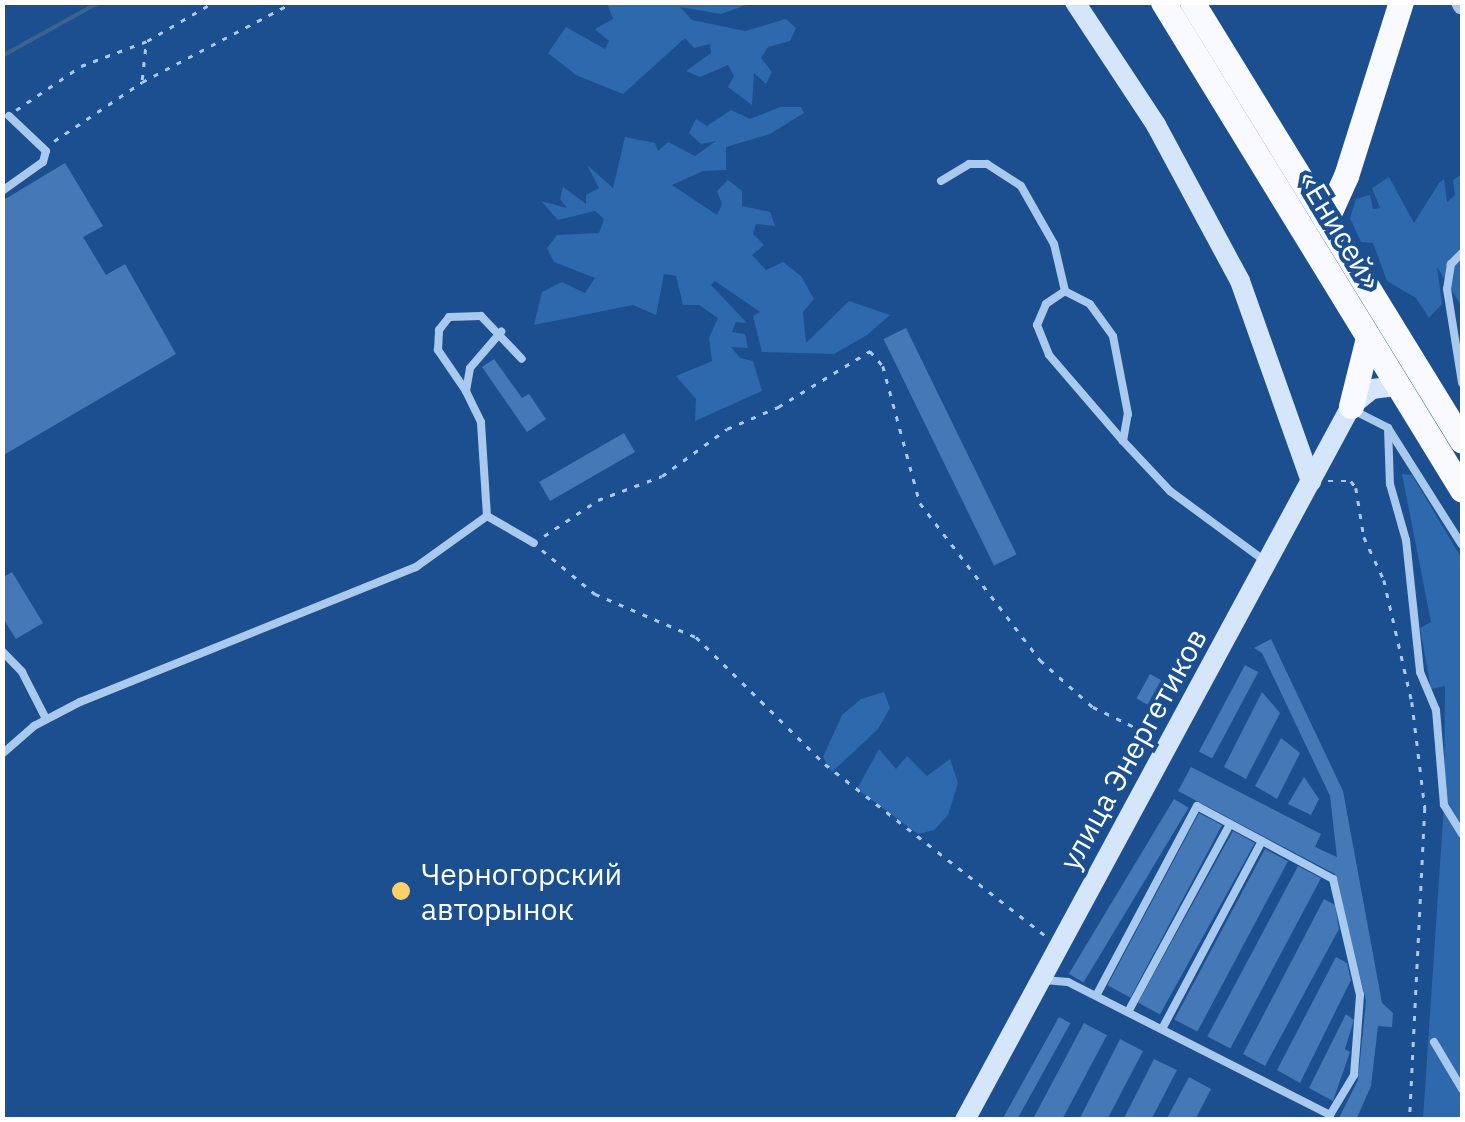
<!DOCTYPE html>
<html>
<head>
<meta charset="utf-8">
<style>
  body { margin:0 }
  #map { position:relative; width:1465px; height:1122px; overflow:hidden; background:#1b4f8f; font-family:"IBM Plex Sans",sans-serif }
  div>[style] { position:absolute }
  .green>* { inset:0; background:#2e69ad }
  .stream>* { height:4px; margin:-2px; padding:0 2px; transform-origin:2px; border-radius:2px; background:#3c6290 }
  .building>* { inset:0; background:#4478b7; transform-origin:0 0 }
  .path>* { height:2.5px; margin-top:-1.25px; transform-origin:0; background:repeating-linear-gradient(90deg,#a9c9ee 0 5px,transparent 0 13px) }
  .service>* { height:8px; margin:-4px; padding:0 4px; transform-origin:4px; border-radius:4px; background:#a9c9ee }
  .tertiary>* { height:18px; margin:-9px; padding:0 9px; transform-origin:9px; border-radius:9px; background:#a9c9ee }
  .secondary>* { height:20px; margin:-10px; padding:0 10px; transform-origin:10px; border-radius:10px; background:#d6e6fa }
  .trunk>* { height:25px; margin:-12.5px; padding:0 12.5px; transform-origin:12.5px; border-radius:12.5px; background:#f8faff }
  .dots>* { width:28px; height:28px; translate:-50% -50%; box-sizing:border-box; border:5px solid #1b4f8f; border-radius:50% }
  span { translate:-50% -50%; white-space:nowrap; text-align:center; line-height:1.15; -webkit-text-stroke:8px #1b4f8f; paint-order:stroke }
  .street-label { font-size:30px; color:#fff }
  .poi-label { font-size:30px; color:#fff }
  .left { translate:0 -50%; text-align:left }
  .frame { position:absolute; inset:0; border:5px solid #fff; pointer-events:none }
</style>
</head>
<body>
<div id="map">
  <div class="green">
    <i style="clip-path:polygon(607px 3px,752px 3px,721px 14px,680px 7px,692px 20px,745px 31px,786px 19px,796px 28px,790px 41px,768px 47px,761px 58px,772px 72px,766px 84px,754px 73px,752px 105px,728px 87px,734px 76px,728px 65px,700px 77px,686px 71px,711px 53px,710px 44px,694px 48px,685px 38px,623px 94px,576px 75px,548px 53px,566px 27px,605px 49px,609px 41px,595px 29px,613px 19px)"></i>
    <i style="clip-path:polygon(780px 107px,801px 107px,804px 113px,770px 134px,726px 147px,726px 170px,703px 171px,672px 185px,717px 215px,722px 204px,717px 191px,728px 180px,742px 191px,742px 206px,770px 212px,775px 226px,756px 224px,753px 234px,764px 245px,752px 255px,766px 270px,783px 262px,801px 276px,814px 299px,803px 312px,806px 343px,849px 301px,890px 315px,867px 335px,834px 354px,762px 352px,753px 316px,760px 312px,715px 281px,711px 285px,747px 323px,736px 322px,732px 332px,745px 334px,748px 348px,731px 347px,740px 358px,753px 361px,762px 391px,695px 421px,696px 399px,676px 376px,712px 361px,709px 338px,718px 318px,699px 305px,683px 305px,676px 276px,664px 274px,656px 315px,633px 305px,534px 325px,542px 292px,562px 282px,585px 293px,595px 278px,554px 262px,547px 248px,557px 235px,599px 233px,604px 219px,595px 211px,558px 220px,541px 201px,567px 208px,560px 199px,563px 187px,586px 204px,586px 195px,599px 188px,587px 165px,613px 188px,625px 137px,655px 143px,658px 151px,668px 142px,695px 156px,716px 141px,701px 144px,689px 133px,696px 119px,707px 126px,731px 110px,750px 119px)"></i>
    <i style="clip-path:polygon(1462px 174px,1462px 307px,1437px 267px,1442px 304px,1429px 318px,1416px 298px,1387px 281px,1373px 243px,1361px 242px,1350px 218px,1356px 199px,1370px 195px,1373px 209px,1380px 208px,1372px 188px,1389px 177px,1414px 223px,1439px 183px,1444px 179px,1447px 202px,1455px 195px,1453px 180px)"></i>
    <i style="clip-path:polygon(1402px 474px,1412px 475px,1462px 559px,1462px 1119px,1423px 1119px,1444px 805px,1445px 686px,1431px 689px,1420px 628px,1431px 622px)"></i>
    <i style="clip-path:polygon(884px 692px,890px 708px,878px 729px,832px 772px,823px 757px,842px 715px,861px 699px)"></i>
    <i style="clip-path:polygon(879px 749px,896px 769px,907px 756px,927px 776px,950px 759px,958px 783px,948px 815px,934px 830px,918px 834px,857px 789px)"></i>
  </div>
  <div class="stream">
    <i style="left:2px;top:56px;width:112px;rotate:-28.9deg"></i>
  </div>
  <div class="building">
    <i style="clip-path:polygon(65px 163px,103px 226px,83px 237px,106px 275px,125px 264px,176px 354px,2px 456px,2px 201px)"></i>
    <i style="left:906px;top:328px;width:252px;height:25px;rotate:64deg"></i>
    <i style="clip-path:polygon(494px 359px,522px 398px,529px 394px,546px 419px,527px 432px,482px 367px)"></i>
    <i style="left:624px;top:433px;width:22px;height:98px;rotate:60deg"></i>
    <i style="clip-path:polygon(12px 572px,43px 623px,16px 639px,2px 617px,2px 578px)"></i>
    <i style="clip-path:polygon(1271px 639px,1343px 791px,1382px 1003px,1393px 1013px,1392px 1027px,1378px 1026px,1371px 1086px,1356px 1120px,1338px 1120px,1358px 1080px,1366px 1001px,1335px 874px,1178px 791px,1191px 767px,1321px 834px,1315px 847px,1337px 857px,1330px 796px,1262px 653px,1254px 648px)"></i>
    <i style="left:1245px;top:665px;width:15px;height:98px;rotate:28deg"></i>
    <i style="left:1150px;top:674px;width:18px;height:28px;rotate:29deg"></i>
    <i style="clip-path:polygon(1262px 692px,1280px 713px,1246px 779px,1224px 767px)"></i>
    <i style="clip-path:polygon(1281px 738px,1300px 753px,1277px 799px,1255px 786px)"></i>
    <i style="clip-path:polygon(1304px 777px,1319px 799px,1311px 815px,1288px 804px)"></i>
    <i style="left:1174px;top:799px;width:17px;height:204px;rotate:31deg"></i>
    <i style="left:1199px;top:813px;width:26px;height:195px;rotate:28deg"></i>
    <i style="left:1233px;top:831px;width:25px;height:196px;rotate:29deg"></i>
    <i style="left:1265px;top:849px;width:26px;height:193px;rotate:28deg"></i>
    <i style="left:1298px;top:866px;width:26px;height:193px;rotate:28deg"></i>
    <i style="clip-path:polygon(1324px 899px,1335px 905px,1339px 929px,1265px 1066px,1243px 1054px)"></i>
    <i style="clip-path:polygon(1336px 957px,1347px 963px,1351px 980px,1300px 1083px,1277px 1070px)"></i>
    <i style="clip-path:polygon(1346px 1014px,1354px 1020px,1345px 1049px,1350px 1052px,1333px 1101px,1309px 1088px)"></i>
    <i style="left:1059px;top:1017px;width:13px;height:116px;rotate:29deg"></i>
    <i style="left:1084px;top:1023px;width:26px;height:109px;rotate:28deg"></i>
    <i style="clip-path:polygon(1120px 1039px,1143px 1051px,1107px 1120px,1079px 1120px)"></i>
    <i style="clip-path:polygon(1154px 1059px,1177px 1070px,1151px 1120px,1123px 1120px)"></i>
    <i style="clip-path:polygon(1189px 1077px,1211px 1089px,1195px 1120px,1166px 1120px)"></i>
  </div>
  <div class="path">
    <i style="left:142px;top:80px;width:36px;rotate:-84deg"></i>
    <i style="left:16px;top:110px;width:78px;rotate:-34.1deg"></i>
    <i style="left:81px;top:66px;width:71px;rotate:-20.7deg"></i>
    <i style="left:147px;top:41px;width:78px;rotate:-30.2deg"></i>
    <i style="left:54px;top:141px;width:106px;rotate:-33.8deg"></i>
    <i style="left:142px;top:82px;width:172px;rotate:-27.8deg"></i>
    <i style="left:1328px;top:481px;width:23px"></i>
    <i style="left:1351px;top:481px;width:9px;rotate:54deg"></i>
    <i style="left:1356px;top:488px;width:50px;rotate:80.7deg"></i>
    <i style="left:1364px;top:537px;width:47px;rotate:65.1deg"></i>
    <i style="left:1384px;top:580px;width:125px;rotate:77.1deg"></i>
    <i style="left:1412px;top:702px;width:107px;rotate:83deg"></i>
    <i style="left:1425px;top:808px;width:312px;rotate:92.8deg"></i>
    <i style="left:544px;top:536px;width:65px;rotate:-33.7deg"></i>
    <i style="left:598px;top:500px;width:68px;rotate:-20.6deg"></i>
    <i style="left:662px;top:476px;width:80px;rotate:-35.9deg"></i>
    <i style="left:727px;top:429px;width:56px;rotate:-23.3deg"></i>
    <i style="left:778px;top:407px;width:108px;rotate:-31.3deg"></i>
    <i style="left:870px;top:351px;width:20px;rotate:49deg"></i>
    <i style="left:883px;top:366px;width:142px;rotate:74.9deg"></i>
    <i style="left:920px;top:503px;width:198px;rotate:52.6deg"></i>
    <i style="left:1040px;top:660px;width:71px;rotate:41.6deg"></i>
    <i style="left:1093px;top:707px;width:69px;rotate:25.8deg"></i>
    <i style="left:542px;top:550px;width:69px;rotate:39.7deg"></i>
    <i style="left:595px;top:594px;width:110px;rotate:23.1deg"></i>
    <i style="left:696px;top:637px;width:181px;rotate:44.6deg"></i>
    <i style="left:825px;top:764px;width:281px;rotate:37.9deg"></i>
  </div>
  <div class="service">
    <i style="left:941px;top:181px;width:33px;rotate:-31deg"></i>
    <i style="left:969px;top:164px;width:18px"></i>
    <i style="left:987px;top:164px;width:40px;rotate:32.9deg"></i>
    <i style="left:1021px;top:186px;width:67px;rotate:60.4deg"></i>
    <i style="left:1054px;top:244px;width:48px;rotate:76.8deg"></i>
    <i style="left:2px;top:191px;width:50px;rotate:-35.3deg"></i>
    <i style="left:43px;top:162px;width:11px;rotate:-75deg"></i>
    <i style="left:46px;top:151px;width:51px;rotate:-136.6deg"></i>
    <i style="left:1462px;top:253px;width:16px;rotate:135deg"></i>
    <i style="left:1451px;top:264px;width:25px;rotate:99deg"></i>
    <i style="left:1447px;top:289px;width:95px;rotate:80.9deg"></i>
    <i style="left:466px;top:391px;width:50px;rotate:-124.3deg"></i>
    <i style="left:438px;top:350px;width:20px;rotate:-87deg"></i>
    <i style="left:439px;top:330px;width:16px;rotate:-52deg"></i>
    <i style="left:449px;top:317px;width:32px;rotate:-2deg"></i>
    <i style="left:481px;top:316px;width:59px;rotate:46.4deg"></i>
    <i style="left:1355px;top:411px;width:37px;rotate:27deg"></i>
    <i style="left:1388px;top:428px;width:138px;rotate:57.7deg"></i>
    <i style="left:1388px;top:428px;width:56px;rotate:88deg"></i>
    <i style="left:1390px;top:484px;width:58px;rotate:74.1deg"></i>
    <i style="left:1406px;top:540px;width:133px;rotate:83.9deg"></i>
    <i style="left:1420px;top:672px;width:41px;rotate:67.2deg"></i>
    <i style="left:1436px;top:710px;width:95px;rotate:85.2deg"></i>
    <i style="left:1444px;top:805px;width:34px;rotate:58deg"></i>
    <i style="left:1123px;top:441px;width:27px;rotate:-80deg"></i>
    <i style="left:1128px;top:414px;width:79px;rotate:-100.9deg"></i>
    <i style="left:1113px;top:336px;width:39px;rotate:-126deg"></i>
    <i style="left:1090px;top:304px;width:28px;rotate:-153deg"></i>
    <i style="left:1065px;top:291px;width:23px;rotate:146deg"></i>
    <i style="left:1046px;top:304px;width:23px;rotate:113deg"></i>
    <i style="left:1037px;top:325px;width:32px;rotate:68deg"></i>
    <i style="left:1049px;top:355px;width:113px;rotate:49.3deg"></i>
    <i style="left:1123px;top:441px;width:69px;rotate:46.8deg"></i>
    <i style="left:1170px;top:491px;width:118px;rotate:36.4deg"></i>
    <i style="left:487px;top:516px;width:94px;rotate:-93.7deg"></i>
    <i style="left:481px;top:422px;width:34px;rotate:-116deg"></i>
    <i style="left:466px;top:391px;width:23px;rotate:-80deg"></i>
    <i style="left:470px;top:368px;width:48px;rotate:-49.3deg"></i>
    <i style="left:2px;top:651px;width:29px;rotate:46deg"></i>
    <i style="left:22px;top:672px;width:53px;rotate:62.9deg"></i>
    <i style="left:2px;top:754px;width:43px;rotate:-41.2deg"></i>
    <i style="left:34px;top:726px;width:52px;rotate:-27.6deg"></i>
    <i style="left:80px;top:702px;width:362px;rotate:-21.9deg"></i>
    <i style="left:416px;top:567px;width:87px;rotate:-35.7deg"></i>
    <i style="left:487px;top:516px;width:54px;rotate:29.9deg"></i>
    <i style="left:1044px;top:980px;width:24px;rotate:5deg"></i>
    <i style="left:1068px;top:982px;width:294px;rotate:26.9deg"></i>
    <i style="left:1330px;top:1115px;width:47px;rotate:-59deg"></i>
    <i style="left:1354px;top:1075px;width:80px;rotate:-85.7deg"></i>
    <i style="left:1360px;top:995px;width:119px;rotate:-103.1deg"></i>
    <i style="left:1333px;top:879px;width:154px;rotate:-151.8deg"></i>
    <i style="left:1197px;top:806px;width:215px;rotate:118deg"></i>
    <i style="left:1128px;top:1012px;width:214px;rotate:-61.5deg"></i>
    <i style="left:1162px;top:1029px;width:213px;rotate:-62deg"></i>
    <i style="left:1434px;top:1042px;width:55px;rotate:59.2deg"></i>
  </div>
  <div class="tertiary">
    <i style="left:1460px;top:2px;width:4px;rotate:63deg"></i>
  </div>
  <div class="secondary">
    <i style="left:1075px;top:2px;width:147px;rotate:56.6deg"></i>
    <i style="left:1156px;top:125px;width:177px;rotate:61.7deg"></i>
    <i style="left:1240px;top:281px;width:213px;rotate:70.5deg"></i>
    <i style="left:965px;top:1120px;width:812px;rotate:-61.6deg"></i>
    <i style="left:1351px;top:406px;width:27px;rotate:-39deg"></i>
    <i style="left:1372px;top:389px;width:26px;rotate:-7deg"></i>
  </div>
  <div class="trunk">
    <i style="left:1163px;top:2px;width:572px;rotate:58.5deg"></i>
    <i style="left:1192px;top:2px;width:515px;rotate:58.41deg"></i>
    <i style="left:1326px;top:220px;width:48px;rotate:-65.6deg"></i>
    <i style="left:1346px;top:176px;width:182px;rotate:-72.5deg"></i>
    <i style="left:1351px;top:406px;width:70px;rotate:-76deg"></i>
  </div>
  <div class="dots">
    <i style="left:401px;top:891px;background:#ffd166"></i>
  </div>
  <div class="street-label">
    <span style="left:1340px;top:230px;rotate:59deg">«Енисей»</span>
    <span style="left:1133px;top:749px;rotate:-61deg">улица Энергетиков</span>
  </div>
  <div class="poi-label">
    <span class="left" style="left:421px;top:891px">Черногорский<br>авторынок</span>
  </div>
  <div class="frame"></div>
</div>
</body>
</html>
